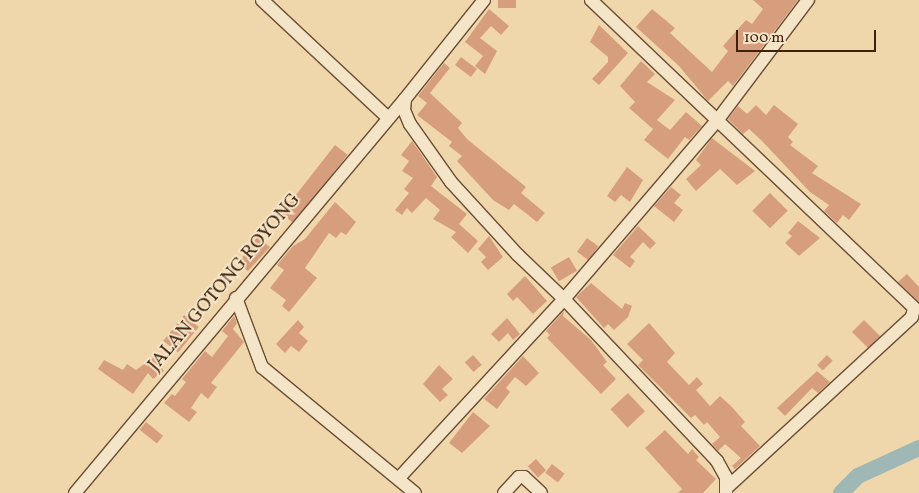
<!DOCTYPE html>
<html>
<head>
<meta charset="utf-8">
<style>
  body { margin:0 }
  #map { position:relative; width:919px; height:493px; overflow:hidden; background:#f0d7ab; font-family:Vollkorn,serif }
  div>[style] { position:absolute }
  .river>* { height:16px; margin:-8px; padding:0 8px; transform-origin:8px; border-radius:8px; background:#9fb7b5 }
  .building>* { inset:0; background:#d79e7d; transform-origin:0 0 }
  .roads { filter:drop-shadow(1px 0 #6b4e34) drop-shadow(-1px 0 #6b4e34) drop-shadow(0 1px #6b4e34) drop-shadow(0 -1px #6b4e34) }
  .minor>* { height:12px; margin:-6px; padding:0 6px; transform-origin:6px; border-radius:6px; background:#f5e5c8 }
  span { translate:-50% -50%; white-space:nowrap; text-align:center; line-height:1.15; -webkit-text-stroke:4px #f5e5c8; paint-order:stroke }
  .street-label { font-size:19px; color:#3f210c }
  .scale { position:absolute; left:736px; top:30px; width:140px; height:22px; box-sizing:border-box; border:2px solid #3f210c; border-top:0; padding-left:6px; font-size:15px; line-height:18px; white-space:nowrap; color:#3f210c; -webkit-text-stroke:4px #f5e5c8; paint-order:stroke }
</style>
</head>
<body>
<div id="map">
  <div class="river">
    <i style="left:841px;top:493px;width:24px;rotate:-45deg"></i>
    <i style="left:858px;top:476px;width:67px;rotate:-24.7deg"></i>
  </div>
  <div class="building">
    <i style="left:498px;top:0;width:18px;height:8px"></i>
    <i style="clip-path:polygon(753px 0,798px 0,733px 86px,728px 81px,708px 101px,679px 66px,636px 27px,652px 9px,675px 28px,670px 33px,712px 72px,728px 51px,723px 46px,746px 20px,752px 24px,763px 9px)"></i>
    <i style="clip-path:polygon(489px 9px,509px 26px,501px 35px,491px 26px,480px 38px,497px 51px,485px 74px,475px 66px,483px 56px,465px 42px)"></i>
    <i style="clip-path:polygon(599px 25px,628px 53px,599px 85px,592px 79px,608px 62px,608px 57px,590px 42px)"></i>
    <i style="left:461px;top:57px;width:20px;height:10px;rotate:37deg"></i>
    <i style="clip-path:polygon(641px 61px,655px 74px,647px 82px,675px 100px,657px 120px,670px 130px,686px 112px,702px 126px,689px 140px,685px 137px,668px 159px,644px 140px,653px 129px,629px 108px,635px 102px,620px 86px)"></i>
    <i style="clip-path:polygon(444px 63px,450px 68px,430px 93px,462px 123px,458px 128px,467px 139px,526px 187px,521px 193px,545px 213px,537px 222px,514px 204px,509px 210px,493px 200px,457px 161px,462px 156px,449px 146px,452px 142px,417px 115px,427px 103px,418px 96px)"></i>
    <i style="clip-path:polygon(756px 105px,766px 115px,774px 105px,798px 124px,788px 137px,793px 142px,790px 145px,818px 166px,812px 173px,861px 204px,849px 220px,843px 215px,837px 223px,824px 211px,829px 205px,810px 192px,761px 140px,749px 129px,743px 134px,728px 119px,738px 106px,747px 114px)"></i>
    <i style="clip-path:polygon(712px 138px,755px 171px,737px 185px,720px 169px,696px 191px,686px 179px,701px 165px,696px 160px)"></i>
    <i style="clip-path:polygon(412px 141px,437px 177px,431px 186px,467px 214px,459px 224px,478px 241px,468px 253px,451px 237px,456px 232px,433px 219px,440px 210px,426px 198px,412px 213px,407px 208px,402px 215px,395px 210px,409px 193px,404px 189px,413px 178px,402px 171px,409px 161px,401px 155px)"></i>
    <i style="left:335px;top:145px;width:16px;height:87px;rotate:38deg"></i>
    <i style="clip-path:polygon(627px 167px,643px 180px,630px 202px,621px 195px,615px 202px,607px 196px)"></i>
    <i style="clip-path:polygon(671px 187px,681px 195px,674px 203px,683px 210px,674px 222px,654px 206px)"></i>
    <i style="left:770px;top:193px;width:25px;height:25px;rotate:45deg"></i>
    <i style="clip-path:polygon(335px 202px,356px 222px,346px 235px,341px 232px,336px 238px,329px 233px,305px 268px,317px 278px,289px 312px,282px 306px,286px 300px,270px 288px,284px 270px,277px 265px,293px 246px,305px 239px)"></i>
    <i style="clip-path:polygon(798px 221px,820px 238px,799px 256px,785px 243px,792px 236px,788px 233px)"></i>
    <i style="clip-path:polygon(638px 226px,656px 243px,650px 249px,643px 242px,630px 257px,635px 261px,630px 268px,613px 255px)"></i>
    <i style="clip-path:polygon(489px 236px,503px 257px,488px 270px,481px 262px,486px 257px,478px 249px)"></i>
    <i style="clip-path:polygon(257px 237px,270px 247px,248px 271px,238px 264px)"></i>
    <i style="left:587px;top:238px;width:14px;height:17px;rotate:36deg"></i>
    <i style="left:569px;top:257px;width:16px;height:21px;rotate:60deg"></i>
    <i style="clip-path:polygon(907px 274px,919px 287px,919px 302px,898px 282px)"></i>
    <i style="clip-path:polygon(525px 276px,547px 301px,533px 314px,517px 297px,513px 301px,507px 294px)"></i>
    <i style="clip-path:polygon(591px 283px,622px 309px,625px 303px,632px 306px,628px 317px,614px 330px,608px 324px,604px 328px,576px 297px)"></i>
    <i style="clip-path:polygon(564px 311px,563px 316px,591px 340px,607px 362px,603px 365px,616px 379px,601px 394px,547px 338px,550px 335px,546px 331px)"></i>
    <i style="left:184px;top:315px;width:19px;height:33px;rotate:39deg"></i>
    <i style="clip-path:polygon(234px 316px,237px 323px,233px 329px,244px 342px,211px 383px,217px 387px,208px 399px,201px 393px,191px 408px,197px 412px,189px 422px,164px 403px,172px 394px,175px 396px,186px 382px,182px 379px,205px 351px,212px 357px,228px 336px,222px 331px)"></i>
    <i style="clip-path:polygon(507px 318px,520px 334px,513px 340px,508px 333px,499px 342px,491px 334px)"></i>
    <i style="clip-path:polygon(298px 320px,304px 327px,299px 333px,308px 341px,299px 352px,291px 346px,285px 353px,276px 344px)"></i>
    <i style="left:864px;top:320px;width:23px;height:17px;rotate:45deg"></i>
    <i style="clip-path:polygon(649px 323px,675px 353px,667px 362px,689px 385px,697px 377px,703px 384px,696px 390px,710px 406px,720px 396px,732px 407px,745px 422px,741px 426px,760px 446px,735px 469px,732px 466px,741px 458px,725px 444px,718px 451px,712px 444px,720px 437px,707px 422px,704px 425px,695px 415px,691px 418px,638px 365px,643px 360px,627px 344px)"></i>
    <i style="left:473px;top:355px;width:13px;height:11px;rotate:48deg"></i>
    <i style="left:827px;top:355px;width:8px;height:14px;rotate:45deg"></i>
    <i style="clip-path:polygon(523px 356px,539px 373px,526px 386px,515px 377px,506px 388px,510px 392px,497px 409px,484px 399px)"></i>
    <i style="clip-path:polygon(154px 357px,164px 371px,153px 379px,148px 373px,133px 394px,98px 369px,104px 360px,123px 370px,127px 364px,136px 370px)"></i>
    <i style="clip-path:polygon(439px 365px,453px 379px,442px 389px,448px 395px,440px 402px,423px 384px)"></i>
    <i style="clip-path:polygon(817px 371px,830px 382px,818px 393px,812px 388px,785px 416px,777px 408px)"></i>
    <i style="left:628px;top:393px;width:25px;height:24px;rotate:47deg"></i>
    <i style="clip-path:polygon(473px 412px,490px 426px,462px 453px,449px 443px)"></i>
    <i style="left:146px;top:422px;width:22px;height:10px;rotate:39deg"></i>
    <i style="clip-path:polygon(665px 430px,688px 454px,692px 449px,699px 457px,696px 460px,716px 479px,703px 493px,678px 493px,682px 489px,645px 448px)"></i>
    <i style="left:536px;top:459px;width:15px;height:11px;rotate:48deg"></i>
    <i style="left:552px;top:464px;width:16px;height:11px;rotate:38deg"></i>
  </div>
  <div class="roads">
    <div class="minor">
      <i style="left:262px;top:0;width:173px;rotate:43.1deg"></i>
      <i style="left:484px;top:0;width:127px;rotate:128.6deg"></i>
      <i style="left:405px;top:99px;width:11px;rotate:95deg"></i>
      <i style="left:404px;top:110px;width:15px;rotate:67deg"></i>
      <i style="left:410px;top:124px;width:71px;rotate:54.7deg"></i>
      <i style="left:451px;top:182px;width:99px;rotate:47.5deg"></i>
      <i style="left:518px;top:255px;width:64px;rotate:43.7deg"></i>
      <i style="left:564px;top:299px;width:223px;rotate:46.6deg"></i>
      <i style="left:717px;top:461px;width:18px;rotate:61deg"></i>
      <i style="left:726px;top:477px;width:16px;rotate:90deg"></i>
      <i style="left:591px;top:0;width:446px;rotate:43.6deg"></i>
      <i style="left:914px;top:308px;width:9px;rotate:103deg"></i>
      <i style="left:912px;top:317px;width:252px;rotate:137.3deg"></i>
      <i style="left:236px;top:298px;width:74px;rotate:69.4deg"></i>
      <i style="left:262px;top:367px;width:198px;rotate:39.5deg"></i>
      <i style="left:399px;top:478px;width:243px;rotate:-47.3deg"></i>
      <i style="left:564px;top:299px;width:238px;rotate:-49.4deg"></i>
      <i style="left:719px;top:118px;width:148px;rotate:-53deg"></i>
      <i style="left:75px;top:493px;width:514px;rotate:-50.05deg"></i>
      <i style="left:504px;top:493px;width:22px;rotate:-47deg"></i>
      <i style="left:519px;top:477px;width:5px"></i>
      <i style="left:524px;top:477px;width:23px;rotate:43deg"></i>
    </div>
  </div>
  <div class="street-label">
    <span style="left:225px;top:283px;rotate:-50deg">JALAN GOTONG ROYONG</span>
  </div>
  <div class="scale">100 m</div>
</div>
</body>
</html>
